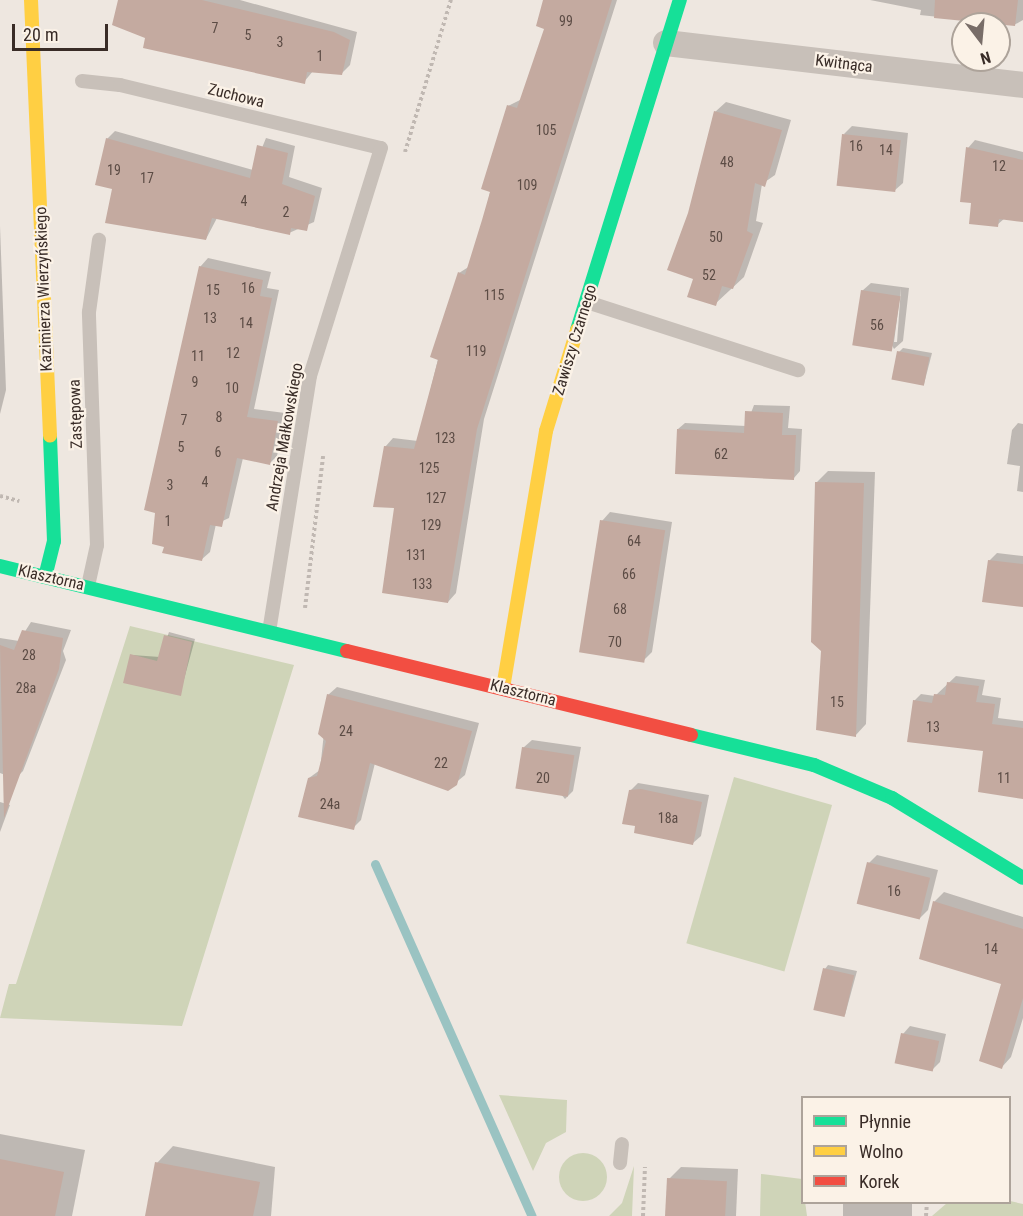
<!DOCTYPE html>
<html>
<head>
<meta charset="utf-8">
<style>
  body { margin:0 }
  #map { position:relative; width:1023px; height:1216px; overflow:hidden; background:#eee7e0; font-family:"Roboto Condensed",sans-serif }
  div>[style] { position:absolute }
  .green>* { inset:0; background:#cfd4b8; transform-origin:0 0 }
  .round { border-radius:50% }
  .shadow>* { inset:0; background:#0003; transform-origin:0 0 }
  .stream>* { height:9px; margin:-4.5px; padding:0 4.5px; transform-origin:4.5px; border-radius:4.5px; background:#9ac3c2 }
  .building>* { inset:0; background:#c4aaa0; transform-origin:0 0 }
  .path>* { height:4px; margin-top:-2px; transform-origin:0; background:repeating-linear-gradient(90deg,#c0b8b2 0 3px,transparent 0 6px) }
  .lane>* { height:14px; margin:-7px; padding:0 7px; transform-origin:7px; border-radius:7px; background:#c8c0b9 }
  .street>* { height:26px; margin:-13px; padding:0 13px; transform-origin:13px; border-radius:13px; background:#c8c0b9 }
  .fast>* { height:14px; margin:-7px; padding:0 7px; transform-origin:7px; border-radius:7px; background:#16e098 }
  .slow>* { height:14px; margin:-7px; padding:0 7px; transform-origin:7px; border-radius:7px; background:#ffcf43 }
  .jam>* { height:14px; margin:-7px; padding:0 7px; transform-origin:7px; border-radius:7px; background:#f24e42 }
  span { translate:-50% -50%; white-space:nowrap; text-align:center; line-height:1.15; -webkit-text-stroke:4.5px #fbf2e7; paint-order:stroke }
  .number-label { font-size:14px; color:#5c4c45 }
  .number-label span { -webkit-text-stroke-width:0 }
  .street-label { font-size:16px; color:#392c27 }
  .legend { position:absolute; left:801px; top:1096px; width:210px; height:108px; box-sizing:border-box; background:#fbf2e7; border:2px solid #ada39a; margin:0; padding:8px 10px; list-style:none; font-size:18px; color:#392c27 }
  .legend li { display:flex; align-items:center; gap:12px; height:30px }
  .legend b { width:30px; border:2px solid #ada39a }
  .north { position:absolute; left:951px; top:12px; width:60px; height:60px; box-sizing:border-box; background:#fbf2e7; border:2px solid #ada39a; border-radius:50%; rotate:164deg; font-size:16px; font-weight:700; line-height:24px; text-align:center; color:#392c27 }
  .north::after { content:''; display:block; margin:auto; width:21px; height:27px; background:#786d68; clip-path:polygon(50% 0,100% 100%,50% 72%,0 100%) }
  .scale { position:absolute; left:12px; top:24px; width:96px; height:27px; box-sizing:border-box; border:3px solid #392c27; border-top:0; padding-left:8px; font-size:18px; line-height:21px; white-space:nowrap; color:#392c27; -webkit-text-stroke:4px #fbf2e7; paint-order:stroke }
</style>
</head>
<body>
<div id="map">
  <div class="green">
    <i style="clip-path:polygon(130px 626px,294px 665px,182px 1026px,0 1018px,9px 984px,16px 984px)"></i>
    <i style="left:734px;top:777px;width:102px;height:173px;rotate:16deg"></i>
    <i style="clip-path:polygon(499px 1095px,567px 1100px,566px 1132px,546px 1143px,533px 1171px)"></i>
    <i class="round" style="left:559px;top:1153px;width:48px;height:48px"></i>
    <i style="clip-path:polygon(634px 1166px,632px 1216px,609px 1216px,622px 1203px)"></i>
    <i style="clip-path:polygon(761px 1174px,802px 1179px,807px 1216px,760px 1216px)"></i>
    <i style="clip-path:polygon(1010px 1201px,1023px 1204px,1023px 1216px,932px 1216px,947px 1203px)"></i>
  </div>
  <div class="shadow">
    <i style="clip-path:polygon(119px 0,240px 0,357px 32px,350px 65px,341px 74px,313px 71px,304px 82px,147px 37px)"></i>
    <i style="clip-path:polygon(545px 0,617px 0,484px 419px,456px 593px,448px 602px,395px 506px,385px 447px,393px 438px,418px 441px,459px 273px,470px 266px,484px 221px,508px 106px,522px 99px,546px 28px)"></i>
    <i style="clip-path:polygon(870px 0,1023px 0,1023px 20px,1014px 25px,920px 15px,921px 10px)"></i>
    <i style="clip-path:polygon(726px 102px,791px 120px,775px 175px,762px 184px,756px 221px,763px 223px,744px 277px,715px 304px,695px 278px,690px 214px,715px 112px)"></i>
    <i style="clip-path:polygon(852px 126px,908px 133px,903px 183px,894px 191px,844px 134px)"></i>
    <i style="clip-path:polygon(115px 131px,253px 170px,266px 138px,295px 146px,289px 177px,322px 188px,314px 222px,289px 233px,217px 218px,206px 239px,114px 187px,107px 139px)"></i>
    <i style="clip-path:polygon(975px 140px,1023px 152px,1023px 220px,1005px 218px,997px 225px,973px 202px,968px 148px)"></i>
    <i style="clip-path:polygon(0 226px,6px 390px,0 414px)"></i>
    <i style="clip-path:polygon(208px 258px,271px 272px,267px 288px,279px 290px,254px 409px,285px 413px,277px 456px,269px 464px,243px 458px,229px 518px,216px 524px,210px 552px,201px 560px,200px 267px)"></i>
    <i style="clip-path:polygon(evenodd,871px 283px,909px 288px,903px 341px,894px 349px,862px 291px,871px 283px,901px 288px,897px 342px,894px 342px,901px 288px)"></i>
    <i style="clip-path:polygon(903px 348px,932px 353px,924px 384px,899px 352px)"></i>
    <i style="clip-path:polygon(754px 405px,790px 406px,788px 428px,802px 429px,800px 471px,794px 478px,678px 429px,685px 423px,746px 426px)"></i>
    <i style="clip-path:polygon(1018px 423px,1023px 424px,1023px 492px,1017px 491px,1020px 466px,1007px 464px,1012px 430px)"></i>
    <i style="clip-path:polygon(828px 471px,875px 472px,866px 724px,855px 736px,822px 650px,816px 483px)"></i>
    <i style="clip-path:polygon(610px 512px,672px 522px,652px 652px,644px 660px,602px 521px)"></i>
    <i style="clip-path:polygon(997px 553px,1023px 556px,1023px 606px,989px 561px)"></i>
    <i style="clip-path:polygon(31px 622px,71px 630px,63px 651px,66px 660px,23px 771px,15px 779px,0 773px,0 638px,19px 641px)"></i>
    <i style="clip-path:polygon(169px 632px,195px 639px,180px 694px,132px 655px,160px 657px)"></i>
    <i style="clip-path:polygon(956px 676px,985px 680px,982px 695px,1001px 698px,998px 718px,1023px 721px,1023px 797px,985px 750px,914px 701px,921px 694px,935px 696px)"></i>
    <i style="clip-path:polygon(337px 687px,479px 723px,465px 775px,448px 789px,375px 763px,361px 820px,353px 828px,309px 778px,320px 770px,328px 695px)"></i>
    <i style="clip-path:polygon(532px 740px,581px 747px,573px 791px,565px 799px,523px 748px)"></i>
    <i style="clip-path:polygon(638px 783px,709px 795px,701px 836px,693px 843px,637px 825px,630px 791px)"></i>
    <i style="clip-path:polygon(0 802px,10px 805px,0 832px)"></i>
    <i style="clip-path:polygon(877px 855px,938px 870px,928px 910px,920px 918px,869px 863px)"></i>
    <i style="clip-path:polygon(944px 892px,1023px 917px,1023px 1018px,1011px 1057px,1002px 1067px,1003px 983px,934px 902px)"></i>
    <i style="clip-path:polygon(828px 965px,857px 971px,845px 1015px,825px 969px)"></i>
    <i style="clip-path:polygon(910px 1026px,946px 1034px,940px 1062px,932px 1070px,903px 1034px)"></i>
    <i style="clip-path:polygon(0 1134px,85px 1150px,72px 1216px,0 1216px)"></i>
    <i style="clip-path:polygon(173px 1146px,275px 1167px,271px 1216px,146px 1216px,157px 1163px)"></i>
    <i style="clip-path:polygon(681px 1167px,738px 1169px,736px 1216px,667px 1216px,669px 1179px)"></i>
    <i style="left:843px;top:1202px;width:69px;height:14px"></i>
  </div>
  <div class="stream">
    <i style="left:375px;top:864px;width:385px;rotate:66deg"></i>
  </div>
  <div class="building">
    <i style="clip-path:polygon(118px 0,202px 0,334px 32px,350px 40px,342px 75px,307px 72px,305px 84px,143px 48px,145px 38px,112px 25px)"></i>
    <i style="clip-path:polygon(543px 0,612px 0,477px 429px,448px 603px,382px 593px,394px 508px,373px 507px,384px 446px,414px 449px,438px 360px,430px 357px,458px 272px,465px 275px,482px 220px,490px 192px,481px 189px,507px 105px,517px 108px,544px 29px,536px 26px)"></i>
    <i style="clip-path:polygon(935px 0,1018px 0,1015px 26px,934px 18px)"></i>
    <i style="clip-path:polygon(714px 111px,782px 130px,765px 187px,755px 183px,747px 231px,753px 234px,733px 289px,722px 286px,716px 306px,687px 297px,693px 279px,667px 270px,688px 213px)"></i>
    <i style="left:842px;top:134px;width:59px;height:52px;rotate:6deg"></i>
    <i style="clip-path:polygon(106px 138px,250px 178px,257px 145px,288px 153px,282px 184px,315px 196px,307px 231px,291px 228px,290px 235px,212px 218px,206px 240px,105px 223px,112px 189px,95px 185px)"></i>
    <i style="clip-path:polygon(966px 147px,1023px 160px,1023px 222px,999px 219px,998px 227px,969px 224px,971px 203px,960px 202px)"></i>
    <i style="clip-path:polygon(199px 266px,263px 280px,260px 296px,272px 298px,247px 417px,278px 421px,270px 465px,237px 458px,222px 527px,210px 525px,202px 561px,162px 553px,164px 547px,152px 544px,155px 513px,144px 510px)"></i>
    <i style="left:861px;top:290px;width:40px;height:56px;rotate:9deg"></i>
    <i style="left:897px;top:351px;width:33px;height:29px;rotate:11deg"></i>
    <i style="clip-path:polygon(745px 411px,783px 413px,782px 435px,796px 435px,794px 480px,675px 474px,677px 429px,744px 433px)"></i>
    <i style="clip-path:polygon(815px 482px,864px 483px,856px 737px,816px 730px,821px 651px,811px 642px)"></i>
    <i style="left:600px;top:520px;width:66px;height:134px;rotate:9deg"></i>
    <i style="clip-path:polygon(988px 560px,1023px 564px,1023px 607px,982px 602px)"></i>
    <i style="clip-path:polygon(22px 630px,63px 638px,59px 669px,4px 818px,0 645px,14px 650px)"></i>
    <i style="clip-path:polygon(164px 635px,192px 642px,181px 696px,123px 683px,130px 654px,157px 661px)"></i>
    <i style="clip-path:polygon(947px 682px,979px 686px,976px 702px,995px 704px,992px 724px,1023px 728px,1023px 799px,978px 792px,983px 751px,907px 742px,913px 700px,932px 703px,934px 694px,945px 695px)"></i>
    <i style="clip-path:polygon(327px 694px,472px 731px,457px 785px,448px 791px,370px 763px,354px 830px,298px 817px,308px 778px,317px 776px,326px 741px,318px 734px)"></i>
    <i style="left:522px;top:747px;width:53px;height:42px;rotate:9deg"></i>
    <i style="clip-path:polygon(641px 789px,702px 802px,693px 845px,634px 833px,635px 826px,622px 824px,629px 790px)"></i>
    <i style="left:867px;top:862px;width:65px;height:43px;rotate:14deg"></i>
    <i style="clip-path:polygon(933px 901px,1023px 929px,1023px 998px,1002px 1069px,979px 1061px,1001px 984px,919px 959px)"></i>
    <i style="left:823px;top:968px;width:32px;height:43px;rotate:13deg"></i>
    <i style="left:901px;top:1033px;width:39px;height:31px;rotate:12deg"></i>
    <i style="clip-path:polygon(0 1159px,64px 1172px,55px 1216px,0 1216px)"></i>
    <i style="clip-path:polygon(155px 1162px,260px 1182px,253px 1216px,145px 1216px)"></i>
    <i style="left:667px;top:1178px;width:60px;height:38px;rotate:3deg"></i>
  </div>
  <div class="path">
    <i style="left:405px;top:152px;width:159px;rotate:-73.2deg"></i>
    <i style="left:0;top:496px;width:20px;rotate:15deg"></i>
    <i style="left:305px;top:608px;width:153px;rotate:-83.2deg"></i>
    <i style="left:643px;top:1216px;width:49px;rotate:-87.7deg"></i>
    <i style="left:926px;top:1216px;width:14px;rotate:-86deg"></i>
  </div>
  <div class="lane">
    <i style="left:82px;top:81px;width:38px;rotate:6deg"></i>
    <i style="left:120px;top:85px;width:268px;rotate:13.6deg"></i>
    <i style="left:381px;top:148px;width:239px;rotate:107.3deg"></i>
    <i style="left:310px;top:376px;width:258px;rotate:99.1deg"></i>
    <i style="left:587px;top:302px;width:222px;rotate:17.9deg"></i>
    <i style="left:88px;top:586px;width:42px;rotate:-77.6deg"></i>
    <i style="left:97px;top:545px;width:233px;rotate:-92deg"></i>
    <i style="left:89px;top:312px;width:73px;rotate:-82.1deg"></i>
    <i style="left:620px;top:1163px;width:19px;rotate:-84deg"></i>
  </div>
  <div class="street">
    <i style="left:666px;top:43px;width:359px;rotate:6.7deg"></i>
  </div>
  <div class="fast">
    <i style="left:577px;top:330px;width:346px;rotate:-72.7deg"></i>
    <i style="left:0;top:566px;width:357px;rotate:13.8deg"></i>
    <i style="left:45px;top:577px;width:37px;rotate:-76deg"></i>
    <i style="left:54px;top:541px;width:105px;rotate:-92.2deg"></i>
    <i style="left:691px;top:735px;width:127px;rotate:13.7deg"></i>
    <i style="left:814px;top:765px;width:85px;rotate:22.9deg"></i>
    <i style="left:892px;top:798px;width:153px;rotate:31.4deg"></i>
  </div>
  <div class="slow">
    <i style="left:31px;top:0;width:436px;rotate:87.5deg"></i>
    <i style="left:503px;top:688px;width:261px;rotate:-80.5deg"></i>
    <i style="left:546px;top:431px;width:106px;rotate:-72.9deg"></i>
  </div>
  <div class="jam">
    <i style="left:347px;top:651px;width:354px;rotate:13.7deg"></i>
  </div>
  <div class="number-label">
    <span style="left:566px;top:21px">99</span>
    <span style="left:215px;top:28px">7</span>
    <span style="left:248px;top:35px">5</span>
    <span style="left:280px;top:42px">3</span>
    <span style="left:320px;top:56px">1</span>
    <span style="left:546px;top:130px">105</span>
    <span style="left:856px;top:146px">16</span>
    <span style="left:886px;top:150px">14</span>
    <span style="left:727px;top:162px">48</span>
    <span style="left:999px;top:166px">12</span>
    <span style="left:114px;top:170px">19</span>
    <span style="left:147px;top:178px">17</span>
    <span style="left:527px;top:185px">109</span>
    <span style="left:244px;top:201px">4</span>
    <span style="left:286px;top:212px">2</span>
    <span style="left:716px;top:237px">50</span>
    <span style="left:709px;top:275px">52</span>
    <span style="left:248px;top:288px">16</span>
    <span style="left:213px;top:290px">15</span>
    <span style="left:494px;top:295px">115</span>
    <span style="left:210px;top:318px">13</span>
    <span style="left:246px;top:323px">14</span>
    <span style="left:877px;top:325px">56</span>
    <span style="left:476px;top:351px">119</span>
    <span style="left:233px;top:353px">12</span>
    <span style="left:198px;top:356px">11</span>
    <span style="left:195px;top:382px">9</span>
    <span style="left:232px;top:388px">10</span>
    <span style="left:219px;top:417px">8</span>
    <span style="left:184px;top:420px">7</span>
    <span style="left:445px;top:438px">123</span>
    <span style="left:181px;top:447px">5</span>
    <span style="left:218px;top:452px">6</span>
    <span style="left:721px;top:454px">62</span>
    <span style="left:429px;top:468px">125</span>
    <span style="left:205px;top:482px">4</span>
    <span style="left:170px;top:485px">3</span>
    <span style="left:436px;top:498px">127</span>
    <span style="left:168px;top:521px">1</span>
    <span style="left:431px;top:525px">129</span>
    <span style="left:634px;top:541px">64</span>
    <span style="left:416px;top:555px">131</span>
    <span style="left:629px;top:574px">66</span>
    <span style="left:422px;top:584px">133</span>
    <span style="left:620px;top:609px">68</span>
    <span style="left:615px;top:642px">70</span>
    <span style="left:29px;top:655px">28</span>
    <span style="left:26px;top:688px">28a</span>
    <span style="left:837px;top:702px">15</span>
    <span style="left:933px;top:727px">13</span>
    <span style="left:346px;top:731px">24</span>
    <span style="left:441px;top:763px">22</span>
    <span style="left:543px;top:778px">20</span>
    <span style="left:1004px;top:778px">11</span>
    <span style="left:330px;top:804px">24a</span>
    <span style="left:668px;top:818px">18a</span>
    <span style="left:894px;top:891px">16</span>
    <span style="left:991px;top:949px">14</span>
  </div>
  <div class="street-label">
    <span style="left:844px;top:64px;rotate:7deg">Kwitnąca</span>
    <span style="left:236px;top:96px;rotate:14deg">Zuchowa</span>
    <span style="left:44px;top:289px;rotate:-92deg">Kazimierza Wierzyńskiego</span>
    <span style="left:575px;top:340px;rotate:-73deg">Zawiszy Czarnego</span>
    <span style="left:76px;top:414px;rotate:-92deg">Zastępowa</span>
    <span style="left:285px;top:437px;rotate:-80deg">Andrzeja Małkowskiego</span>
    <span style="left:51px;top:578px;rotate:13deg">Klasztorna</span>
    <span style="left:523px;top:693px;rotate:14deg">Klasztorna</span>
  </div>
  <ul class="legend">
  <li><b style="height:8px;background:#16e098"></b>Płynnie</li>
  <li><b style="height:8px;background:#ffcf43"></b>Wolno</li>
  <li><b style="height:8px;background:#f24e42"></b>Korek</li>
  </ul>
  <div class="north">N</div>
  <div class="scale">20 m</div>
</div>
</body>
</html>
